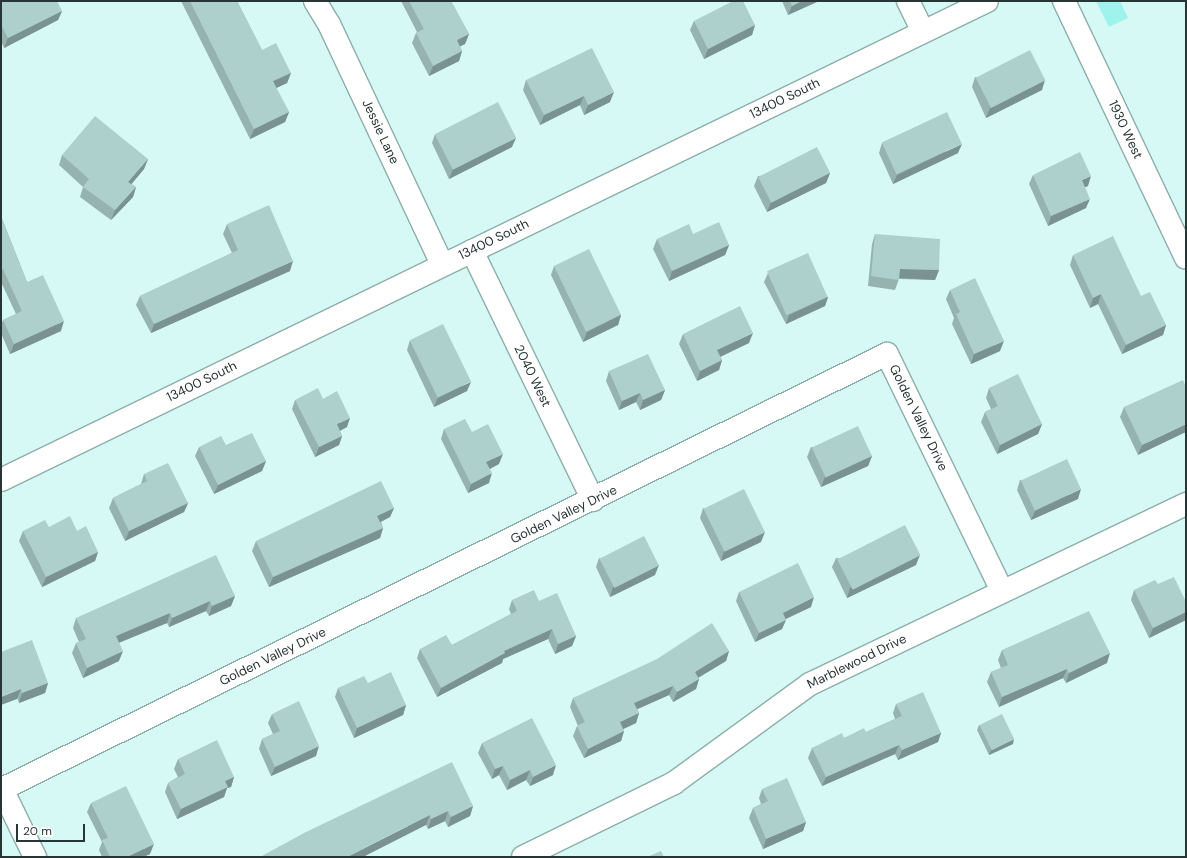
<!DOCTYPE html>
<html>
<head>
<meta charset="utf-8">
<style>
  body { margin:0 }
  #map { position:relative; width:1187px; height:858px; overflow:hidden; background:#d6f9f6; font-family:"DM Sans",sans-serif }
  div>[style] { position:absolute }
  .green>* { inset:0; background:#9ef3ec }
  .roads { filter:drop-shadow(1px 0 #8caeab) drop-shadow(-1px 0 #8caeab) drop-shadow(0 1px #8caeab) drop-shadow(0 -1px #8caeab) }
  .minor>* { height:22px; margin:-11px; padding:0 11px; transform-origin:11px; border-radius:11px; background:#fff }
  .wall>* { inset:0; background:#96b3b0 }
  .shaded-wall>* { inset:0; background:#7a9290 }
  .building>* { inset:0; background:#aed0cd; transform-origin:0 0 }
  span { translate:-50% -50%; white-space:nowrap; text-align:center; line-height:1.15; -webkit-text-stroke:4px #fff; paint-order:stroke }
  .street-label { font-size:13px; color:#273534 }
  .frame { position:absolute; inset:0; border:2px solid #273534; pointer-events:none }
  .scale { position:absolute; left:16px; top:824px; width:69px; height:18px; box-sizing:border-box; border:2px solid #273534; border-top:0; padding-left:5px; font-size:12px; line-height:14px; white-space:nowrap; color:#273534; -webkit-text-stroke:3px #fff; paint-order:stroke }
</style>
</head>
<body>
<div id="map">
  <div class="green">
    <i style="clip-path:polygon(1096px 1px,1120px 1px,1128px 18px,1109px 27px)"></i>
  </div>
  <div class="roads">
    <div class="minor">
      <i style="left:315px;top:1px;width:27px;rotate:59deg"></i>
      <i style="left:329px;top:24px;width:265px;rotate:64.8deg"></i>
      <i style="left:908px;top:1px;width:34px;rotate:64deg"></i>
      <i style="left:1064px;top:1px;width:284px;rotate:64.6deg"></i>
      <i style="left:472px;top:251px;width:277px;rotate:64.1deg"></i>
      <i style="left:1px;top:480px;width:1096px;rotate:-25.91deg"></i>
      <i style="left:35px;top:857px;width:76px;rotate:-115.9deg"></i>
      <i style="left:2px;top:789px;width:986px;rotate:-26.18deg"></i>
      <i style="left:887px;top:354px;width:263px;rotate:64.1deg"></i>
      <i style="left:523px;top:857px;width:168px;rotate:-26.1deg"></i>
      <i style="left:674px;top:783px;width:168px;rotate:-36.1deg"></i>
      <i style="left:810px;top:684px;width:417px;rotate:-25.6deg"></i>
    </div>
  </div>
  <div class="wall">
    <i style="clip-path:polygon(1px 1px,62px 11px,58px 20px,4px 48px,1px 41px)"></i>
    <i style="clip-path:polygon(181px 1px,237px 1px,262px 50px,291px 73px,287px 83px,276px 88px,289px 112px,285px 122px,250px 139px)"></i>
    <i style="clip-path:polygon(401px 1px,451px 1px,469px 34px,465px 44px,460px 46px,462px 51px,459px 61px,429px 76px,412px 43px,416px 33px,417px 32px)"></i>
    <i style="clip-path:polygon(782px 1px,819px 1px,788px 15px)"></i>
    <i style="clip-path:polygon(694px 21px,755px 25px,752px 35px,704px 59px,690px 30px)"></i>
    <i style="clip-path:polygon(975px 77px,1042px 90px,986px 118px,972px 87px)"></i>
    <i style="clip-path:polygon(526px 80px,610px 102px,584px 115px,580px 105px,540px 125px,523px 90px)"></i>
    <i style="clip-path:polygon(435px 134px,512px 147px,449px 179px,432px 143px)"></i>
    <i style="clip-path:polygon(882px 143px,958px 153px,893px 184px,879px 153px)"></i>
    <i style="clip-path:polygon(62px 155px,148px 159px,144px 169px,131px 184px,136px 187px,133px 197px,111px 220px,80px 197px,83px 187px,59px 165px)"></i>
    <i style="clip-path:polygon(830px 173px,826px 183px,767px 212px,754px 186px,758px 176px)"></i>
    <i style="clip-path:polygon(1033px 175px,1088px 186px,1085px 187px,1086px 208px,1048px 226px,1029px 184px)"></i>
    <i style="clip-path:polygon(1px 216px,27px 282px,61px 331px,10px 354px,1px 333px,1px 325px,3px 320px,16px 314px,1px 282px)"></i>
    <i style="clip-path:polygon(227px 224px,290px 271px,151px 333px,136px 305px,140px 296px,232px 253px,223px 234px)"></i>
    <i style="clip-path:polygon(693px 234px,729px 245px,725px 255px,669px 281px,653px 249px,657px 239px)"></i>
    <i style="clip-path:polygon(875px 234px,939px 270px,935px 280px,899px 279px,895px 290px,868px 286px,872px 244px)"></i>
    <i style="clip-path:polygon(1073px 255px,1141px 296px,1166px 325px,1163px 335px,1122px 354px,1098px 304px,1090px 308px,1070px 265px)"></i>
    <i style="clip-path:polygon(554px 266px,621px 315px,618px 325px,583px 342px,551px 275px)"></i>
    <i style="clip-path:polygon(768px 273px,828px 297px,825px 306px,786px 324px,764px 282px)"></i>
    <i style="clip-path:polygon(950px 290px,1000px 351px,971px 364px,952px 324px,954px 318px,946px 299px)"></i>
    <i style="clip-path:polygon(683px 334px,749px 343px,720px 356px,722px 360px,719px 370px,697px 381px,679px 344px)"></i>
    <i style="clip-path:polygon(410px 340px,467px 391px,434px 407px,407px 350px)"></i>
    <i style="clip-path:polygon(609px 371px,665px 390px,661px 400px,640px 410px,636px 402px,619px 410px,606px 381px)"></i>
    <i style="clip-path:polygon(1186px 387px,1138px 455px,1120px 417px,1124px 407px)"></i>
    <i style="clip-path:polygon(989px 388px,1042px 424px,1038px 434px,997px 454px,981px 422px,985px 412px,991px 409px,986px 398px)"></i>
    <i style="clip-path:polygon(295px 400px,347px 427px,340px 431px,342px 436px,339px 445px,315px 457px,292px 409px)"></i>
    <i style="clip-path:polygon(444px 429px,472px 432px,499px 464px,490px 469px,489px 483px,468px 493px,441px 439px)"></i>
    <i style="clip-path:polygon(226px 445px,266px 461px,262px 471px,214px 494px,195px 456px,199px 447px)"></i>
    <i style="clip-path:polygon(811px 447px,872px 456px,868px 466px,821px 487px,807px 457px)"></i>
    <i style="clip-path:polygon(144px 474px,188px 503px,184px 512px,125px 541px,109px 508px,113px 498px,141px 484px)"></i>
    <i style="clip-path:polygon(1020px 480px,1078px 499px,1031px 520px,1017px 490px)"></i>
    <i style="clip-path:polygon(394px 508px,390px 517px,381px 522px,383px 528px,380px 538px,269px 587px,252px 551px,256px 541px)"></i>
    <i style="clip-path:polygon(703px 508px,761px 542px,721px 561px,700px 518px)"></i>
    <i style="clip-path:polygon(49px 527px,98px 552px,95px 561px,42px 587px,19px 541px,23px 531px)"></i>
    <i style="clip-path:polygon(599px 558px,655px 575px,610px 597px,596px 567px)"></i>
    <i style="clip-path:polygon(836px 558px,916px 565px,847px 598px,832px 567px)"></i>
    <i style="clip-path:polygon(1158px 584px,1186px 602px,1186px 620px,1149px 638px,1131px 600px,1134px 590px)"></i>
    <i style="clip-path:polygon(739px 592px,811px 607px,786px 619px,782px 629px,755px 642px,736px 601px)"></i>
    <i style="clip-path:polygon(235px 596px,231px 606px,209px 616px,206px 611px,169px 627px,167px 623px,119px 643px,119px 661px,83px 678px,72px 653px,76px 643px,79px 642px,73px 628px,76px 618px)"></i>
    <i style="clip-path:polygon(512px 600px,539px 601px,576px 636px,572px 646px,555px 654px,548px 639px,503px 659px,502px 663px,437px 697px,417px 658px,420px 649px,452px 645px,511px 614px,509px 609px)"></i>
    <i style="clip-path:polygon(1002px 650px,1107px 663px,1066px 683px,1063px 678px,999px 707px,987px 682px,991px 672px,1001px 668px,998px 660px)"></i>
    <i style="clip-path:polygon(729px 651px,726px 661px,698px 678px,699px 679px,696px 689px,673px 702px,669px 695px,637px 709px,639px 713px,636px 723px,623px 729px,624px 731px,621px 741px,584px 758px,573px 736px,577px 726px,578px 726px,570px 707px,573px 698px)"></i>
    <i style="clip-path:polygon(1px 652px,48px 683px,45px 693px,19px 703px)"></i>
    <i style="clip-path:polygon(368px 683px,406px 705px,403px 715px,354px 738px,335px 697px,338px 688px)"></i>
    <i style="clip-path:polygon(896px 704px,941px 733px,938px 742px,898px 760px,895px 754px,822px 786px,808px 758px,812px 748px,844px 738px,866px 732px,895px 719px,893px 713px)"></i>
    <i style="clip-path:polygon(272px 714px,316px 756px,271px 776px,259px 749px,262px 739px,273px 734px,268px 723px)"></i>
    <i style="clip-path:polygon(979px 725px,1013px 744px,989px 755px,977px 730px)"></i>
    <i style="clip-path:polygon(482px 743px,553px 775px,530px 786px,526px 780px,507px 790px,499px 775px,492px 779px,478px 753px)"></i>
    <i style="clip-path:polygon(178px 759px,234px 777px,231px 787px,227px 788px,224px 797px,177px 819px,165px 792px,168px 783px,178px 777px,174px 769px)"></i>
    <i style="clip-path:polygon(762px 789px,806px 822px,803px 831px,763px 849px,749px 818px,753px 808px,761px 804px,759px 798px)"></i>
    <i style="clip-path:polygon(91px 803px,150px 854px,143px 857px,102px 857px,99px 850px,102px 842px,87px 812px)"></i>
    <i style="clip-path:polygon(473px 806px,470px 816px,448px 827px,445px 821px,428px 829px,426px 825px,304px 833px)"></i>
  </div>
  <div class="shaded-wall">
    <i style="clip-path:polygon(802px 1px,819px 1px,788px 15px,792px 6px)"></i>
    <i style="clip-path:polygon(62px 11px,58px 20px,4px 48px,8px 38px)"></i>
    <i style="clip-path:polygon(755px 25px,752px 35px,704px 59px,708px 49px)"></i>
    <i style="clip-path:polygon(469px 34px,465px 44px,453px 50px,457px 40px)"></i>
    <i style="clip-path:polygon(462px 51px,459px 61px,429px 76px,433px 66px)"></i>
    <i style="clip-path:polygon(291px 73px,287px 83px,270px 91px,273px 81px)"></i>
    <i style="clip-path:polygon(1045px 80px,1042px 90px,986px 118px,990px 108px)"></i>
    <i style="clip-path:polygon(614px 92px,610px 102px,584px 115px,588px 105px)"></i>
    <i style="clip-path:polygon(584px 96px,580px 105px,540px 125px,544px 115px)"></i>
    <i style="clip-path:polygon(289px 112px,285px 122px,250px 139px,254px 129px)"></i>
    <i style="clip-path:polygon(516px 138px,512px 147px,449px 179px,453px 169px)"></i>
    <i style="clip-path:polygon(962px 144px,958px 153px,893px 184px,897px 175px)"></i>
    <i style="clip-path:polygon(148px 159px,144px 169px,125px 192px,128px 182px)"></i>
    <i style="clip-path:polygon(830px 173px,826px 183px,767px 212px,771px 202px)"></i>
    <i style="clip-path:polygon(1091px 176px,1088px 186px,1078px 190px,1082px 180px)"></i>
    <i style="clip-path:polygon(136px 187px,133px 197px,111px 220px,115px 210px)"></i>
    <i style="clip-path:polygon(1090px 199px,1086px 208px,1048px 226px,1051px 216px)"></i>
    <i style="clip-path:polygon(729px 245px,725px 255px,669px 281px,672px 271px)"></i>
    <i style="clip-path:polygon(293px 261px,290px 271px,151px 333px,154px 324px)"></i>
    <i style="clip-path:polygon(900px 269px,939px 270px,935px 280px,897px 278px)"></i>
    <i style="clip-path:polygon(1101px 294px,1098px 304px,1090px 308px,1093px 298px)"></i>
    <i style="clip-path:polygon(828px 297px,825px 306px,786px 324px,789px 315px)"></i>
    <i style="clip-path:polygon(621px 315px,618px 325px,583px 342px,587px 332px)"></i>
    <i style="clip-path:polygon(64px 321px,61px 331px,10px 354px,14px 344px)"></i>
    <i style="clip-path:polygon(1166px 325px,1163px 335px,1122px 354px,1126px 345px)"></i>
    <i style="clip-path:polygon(753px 333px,749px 343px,714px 360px,717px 350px)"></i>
    <i style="clip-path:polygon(1004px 341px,1000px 351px,971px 364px,974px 354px)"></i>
    <i style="clip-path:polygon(722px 360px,719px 370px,697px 381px,700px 371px)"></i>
    <i style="clip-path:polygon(471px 382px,467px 391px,434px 407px,438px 397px)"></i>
    <i style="clip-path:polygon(665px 390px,661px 400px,640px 410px,643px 400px)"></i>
    <i style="clip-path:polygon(640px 393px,636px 402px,619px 410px,622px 401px)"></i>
    <i style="clip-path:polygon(350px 418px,347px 427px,333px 434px,337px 424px)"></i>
    <i style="clip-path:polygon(1042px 424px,1038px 434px,997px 454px,1000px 445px)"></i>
    <i style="clip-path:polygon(1186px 424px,1186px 432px,1138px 455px,1142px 445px)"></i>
    <i style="clip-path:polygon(342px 436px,339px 445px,315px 457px,319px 447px)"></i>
    <i style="clip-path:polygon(503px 454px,499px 464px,483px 472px,486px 462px)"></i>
    <i style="clip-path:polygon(872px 456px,868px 466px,821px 487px,825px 477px)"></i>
    <i style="clip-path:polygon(266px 461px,262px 471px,214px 494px,218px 485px)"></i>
    <i style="clip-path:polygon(492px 473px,489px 483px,468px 493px,471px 484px)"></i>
    <i style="clip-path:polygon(1081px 489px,1078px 499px,1031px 520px,1035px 511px)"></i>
    <i style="clip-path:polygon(188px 503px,184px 512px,125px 541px,129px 531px)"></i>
    <i style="clip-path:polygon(394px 508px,390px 517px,374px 525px,377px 516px)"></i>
    <i style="clip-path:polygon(383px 528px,380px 538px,269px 587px,273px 577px)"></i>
    <i style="clip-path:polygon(765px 532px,761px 542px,721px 561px,724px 551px)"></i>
    <i style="clip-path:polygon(98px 552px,95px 561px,42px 587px,46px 577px)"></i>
    <i style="clip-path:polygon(920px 555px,916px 565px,847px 598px,850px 588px)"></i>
    <i style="clip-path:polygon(659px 565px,655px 575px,610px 597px,613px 587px)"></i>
    <i style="clip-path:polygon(235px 596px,231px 606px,209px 616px,212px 606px)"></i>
    <i style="clip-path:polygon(814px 597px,811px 607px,779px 622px,783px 613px)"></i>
    <i style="clip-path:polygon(210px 601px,206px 611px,169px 627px,172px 618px)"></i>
    <i style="clip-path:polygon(1186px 612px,1186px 620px,1149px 638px,1153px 628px)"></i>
    <i style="clip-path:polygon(170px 613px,167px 623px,113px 645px,116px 636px)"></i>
    <i style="clip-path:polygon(786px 620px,782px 629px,755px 642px,759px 633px)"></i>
    <i style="clip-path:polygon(552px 629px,548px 639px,503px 659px,502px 663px,437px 697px,441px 688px,504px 651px)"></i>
    <i style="clip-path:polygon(576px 636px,572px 646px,555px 654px,558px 644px)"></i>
    <i style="clip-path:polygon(123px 651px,119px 661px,83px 678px,87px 668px)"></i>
    <i style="clip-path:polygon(729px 651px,726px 661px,691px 682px,695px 672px)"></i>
    <i style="clip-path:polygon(1110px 653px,1107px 663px,1066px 683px,1069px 673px)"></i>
    <i style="clip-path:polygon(1067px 669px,1063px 678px,999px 707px,1002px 697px)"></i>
    <i style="clip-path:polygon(699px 679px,696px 689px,673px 702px,677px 692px)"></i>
    <i style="clip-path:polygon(48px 683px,45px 693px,19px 703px,22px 693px)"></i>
    <i style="clip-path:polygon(673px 686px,669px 695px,631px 712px,634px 703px)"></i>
    <i style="clip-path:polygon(21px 689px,17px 699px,1px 705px,1px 697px)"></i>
    <i style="clip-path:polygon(406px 705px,403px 715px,354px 738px,357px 728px)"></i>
    <i style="clip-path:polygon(639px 713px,636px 723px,617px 732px,620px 722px)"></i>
    <i style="clip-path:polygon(624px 731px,621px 741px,584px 758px,588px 749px)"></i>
    <i style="clip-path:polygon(941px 733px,938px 742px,898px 760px,902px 750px)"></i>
    <i style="clip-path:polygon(1014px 739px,1013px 744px,989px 755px,991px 750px)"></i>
    <i style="clip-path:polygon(899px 745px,895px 754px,822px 786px,826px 777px)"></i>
    <i style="clip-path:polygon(319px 746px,316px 756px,271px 776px,275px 767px)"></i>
    <i style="clip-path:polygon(556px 765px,553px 775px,530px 786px,533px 777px)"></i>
    <i style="clip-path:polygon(503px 766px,499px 775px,492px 779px,495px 769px)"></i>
    <i style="clip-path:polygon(530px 770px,526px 780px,507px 790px,510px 780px)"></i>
    <i style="clip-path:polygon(234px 777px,231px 787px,227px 788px,224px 797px,177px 819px,181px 809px,225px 781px)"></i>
    <i style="clip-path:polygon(473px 806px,470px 816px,448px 827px,451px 817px)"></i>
    <i style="clip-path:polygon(448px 811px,445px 821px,428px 829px,431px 819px)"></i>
    <i style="clip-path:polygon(430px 815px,426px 825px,363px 857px,347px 857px)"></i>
    <i style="clip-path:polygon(806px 822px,803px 831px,763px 849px,766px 839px)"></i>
    <i style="clip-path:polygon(154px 844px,150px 854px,143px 857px,127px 857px)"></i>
  </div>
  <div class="building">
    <i style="clip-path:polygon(1px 1px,57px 1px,62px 11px,8px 38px,1px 25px)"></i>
    <i style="clip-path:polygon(190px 1px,237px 1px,262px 50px,276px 43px,291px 73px,273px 81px,289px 112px,254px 129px)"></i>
    <i style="clip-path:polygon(409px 1px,451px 1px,469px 34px,457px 40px,462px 51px,433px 66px,416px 33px,424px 29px)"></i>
    <i style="clip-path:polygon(733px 1px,743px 1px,755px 25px,708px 49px,694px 21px)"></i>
    <i style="clip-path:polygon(790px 1px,802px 1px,792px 6px)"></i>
    <i style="clip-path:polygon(592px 48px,614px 92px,588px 105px,584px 96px,544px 115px,526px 80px)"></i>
    <i style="left:1030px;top:50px;width:34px;height:61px;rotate:63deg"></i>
    <i style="left:498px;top:102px;width:40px;height:71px;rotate:63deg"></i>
    <i style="left:947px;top:112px;width:35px;height:72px;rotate:65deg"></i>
    <i style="clip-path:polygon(95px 116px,148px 159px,128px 182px,136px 187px,115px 210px,83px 187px,89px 179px,62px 155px)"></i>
    <i style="left:817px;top:147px;width:29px;height:66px;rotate:63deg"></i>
    <i style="clip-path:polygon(1080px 152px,1091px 176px,1082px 180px,1090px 199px,1051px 216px,1033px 175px)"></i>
    <i style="clip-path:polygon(269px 205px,293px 261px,154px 324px,140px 296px,238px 250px,227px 224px)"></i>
    <i style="clip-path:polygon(1px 216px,27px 282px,43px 275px,64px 321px,14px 344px,3px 320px,22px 311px,3px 269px,1px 270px)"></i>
    <i style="clip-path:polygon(719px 222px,729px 245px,672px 271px,657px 239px,689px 224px,693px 234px)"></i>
    <i style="clip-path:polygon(875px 234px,940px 239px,939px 270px,900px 269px,899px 280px,871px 276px)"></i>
    <i style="clip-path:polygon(1113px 236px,1141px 296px,1150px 292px,1166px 325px,1126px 345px,1101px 294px,1093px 298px,1073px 255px)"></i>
    <i style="left:589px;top:249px;width:73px;height:39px;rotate:64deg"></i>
    <i style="left:808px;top:253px;width:48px;height:45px;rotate:66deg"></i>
    <i style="clip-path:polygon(975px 278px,1004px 341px,974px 354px,956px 314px,960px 312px,950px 290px)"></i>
    <i style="clip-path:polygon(740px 306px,753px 333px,717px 350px,722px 360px,700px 371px,683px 334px)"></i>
    <i style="left:443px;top:324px;width:64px;height:37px;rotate:64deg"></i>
    <i style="clip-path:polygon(648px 354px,665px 390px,643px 400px,640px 393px,622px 401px,609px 371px)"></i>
    <i style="clip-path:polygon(1018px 374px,1042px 424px,1000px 445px,985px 412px,998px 406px,989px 388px)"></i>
    <i style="clip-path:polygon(1183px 380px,1186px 387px,1186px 424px,1142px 445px,1124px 407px)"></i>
    <i style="clip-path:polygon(318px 388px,323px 399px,337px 391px,350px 418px,337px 424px,342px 436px,319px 447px,295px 400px)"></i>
    <i style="clip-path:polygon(465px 419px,472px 432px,488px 424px,503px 454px,486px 462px,492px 473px,471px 484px,444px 429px)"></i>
    <i style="left:858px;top:426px;width:33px;height:51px;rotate:65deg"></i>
    <i style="clip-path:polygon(252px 433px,266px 461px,218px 485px,199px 447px,221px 436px,226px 445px)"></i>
    <i style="left:1067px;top:459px;width:33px;height:51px;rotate:65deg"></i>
    <i style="clip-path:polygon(168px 463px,188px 503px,129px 531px,113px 498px,147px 481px,144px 474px)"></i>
    <i style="clip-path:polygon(381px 481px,394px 508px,377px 516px,383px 528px,273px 577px,256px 541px)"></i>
    <i style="left:744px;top:489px;width:48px;height:45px;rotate:64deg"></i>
    <i style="clip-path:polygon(70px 516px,77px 531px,86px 526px,98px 552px,46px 577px,23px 531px,45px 520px,49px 527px)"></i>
    <i style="left:905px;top:525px;width:34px;height:76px;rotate:63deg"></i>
    <i style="left:644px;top:536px;width:33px;height:50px;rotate:63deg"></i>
    <i style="clip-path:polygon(216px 555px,235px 596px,212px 606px,210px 601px,172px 618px,170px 613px,116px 636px,123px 651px,87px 668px,76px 643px,86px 639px,76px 618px)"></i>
    <i style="clip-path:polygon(798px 563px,814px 597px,783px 613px,786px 620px,759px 633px,739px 592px)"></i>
    <i style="clip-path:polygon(1174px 577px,1186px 602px,1186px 612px,1153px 628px,1134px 590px,1155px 580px,1158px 584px)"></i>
    <i style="clip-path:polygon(534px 590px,539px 601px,557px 593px,576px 636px,558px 644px,552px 629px,504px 651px,505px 653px,441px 688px,420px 649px,446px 635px,452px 645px,517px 611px,512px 600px)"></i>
    <i style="clip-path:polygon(1089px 611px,1110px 653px,1069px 673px,1067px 669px,1002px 697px,991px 672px,1008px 665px,1002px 650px)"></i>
    <i style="clip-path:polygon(712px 623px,729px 651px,695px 672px,699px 679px,677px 692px,673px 686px,634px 703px,639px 713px,620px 722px,624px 731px,588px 749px,577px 726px,585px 722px,573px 698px,657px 659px)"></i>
    <i style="clip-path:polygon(32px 640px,48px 683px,22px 693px,21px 689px,1px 697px,1px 652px)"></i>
    <i style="clip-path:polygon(391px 672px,406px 705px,357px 728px,338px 688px,364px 676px,368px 683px)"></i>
    <i style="clip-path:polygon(923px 692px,941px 733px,902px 750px,899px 745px,826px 777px,812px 748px,842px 733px,844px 738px,864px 728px,866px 732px,902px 716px,896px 704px)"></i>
    <i style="clip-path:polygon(299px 701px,319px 746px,275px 767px,262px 739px,280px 731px,272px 714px)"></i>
    <i style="left:1002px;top:714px;width:28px;height:25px;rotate:64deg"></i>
    <i style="clip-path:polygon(532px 718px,556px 765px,533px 777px,530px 770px,510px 780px,503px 766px,495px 769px,482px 743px)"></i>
    <i style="clip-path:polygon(217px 740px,234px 777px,225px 781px,228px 787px,181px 809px,168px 783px,185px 774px,178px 759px)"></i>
    <i style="clip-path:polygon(452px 762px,473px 806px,451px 817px,448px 811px,431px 819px,430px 815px,347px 857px,260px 857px,304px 833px)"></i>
    <i style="clip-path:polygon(787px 778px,806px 822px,766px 839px,753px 808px,768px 801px,762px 789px)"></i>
    <i style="clip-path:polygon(126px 786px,154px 844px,127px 857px,110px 857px,102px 840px,108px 838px,91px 803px)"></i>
    <i style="clip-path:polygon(661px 851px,664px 857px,647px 857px)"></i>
  </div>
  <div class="street-label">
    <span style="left:785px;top:99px;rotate:-26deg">13400 South</span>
    <span style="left:1125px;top:130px;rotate:65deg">1930 West</span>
    <span style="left:380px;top:132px;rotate:65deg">Jessie Lane</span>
    <span style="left:494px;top:240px;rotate:-26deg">13400 South</span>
    <span style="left:532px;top:376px;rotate:64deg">2040 West</span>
    <span style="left:202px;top:382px;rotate:-26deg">13400 South</span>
    <span style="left:918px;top:418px;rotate:64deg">Golden Valley Drive</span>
    <span style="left:564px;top:515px;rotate:-26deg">Golden Valley Drive</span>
    <span style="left:273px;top:657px;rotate:-26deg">Golden Valley Drive</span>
    <span style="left:857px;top:662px;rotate:-26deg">Marblewood Drive</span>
  </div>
  <div class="frame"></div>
  <div class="scale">20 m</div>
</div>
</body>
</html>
